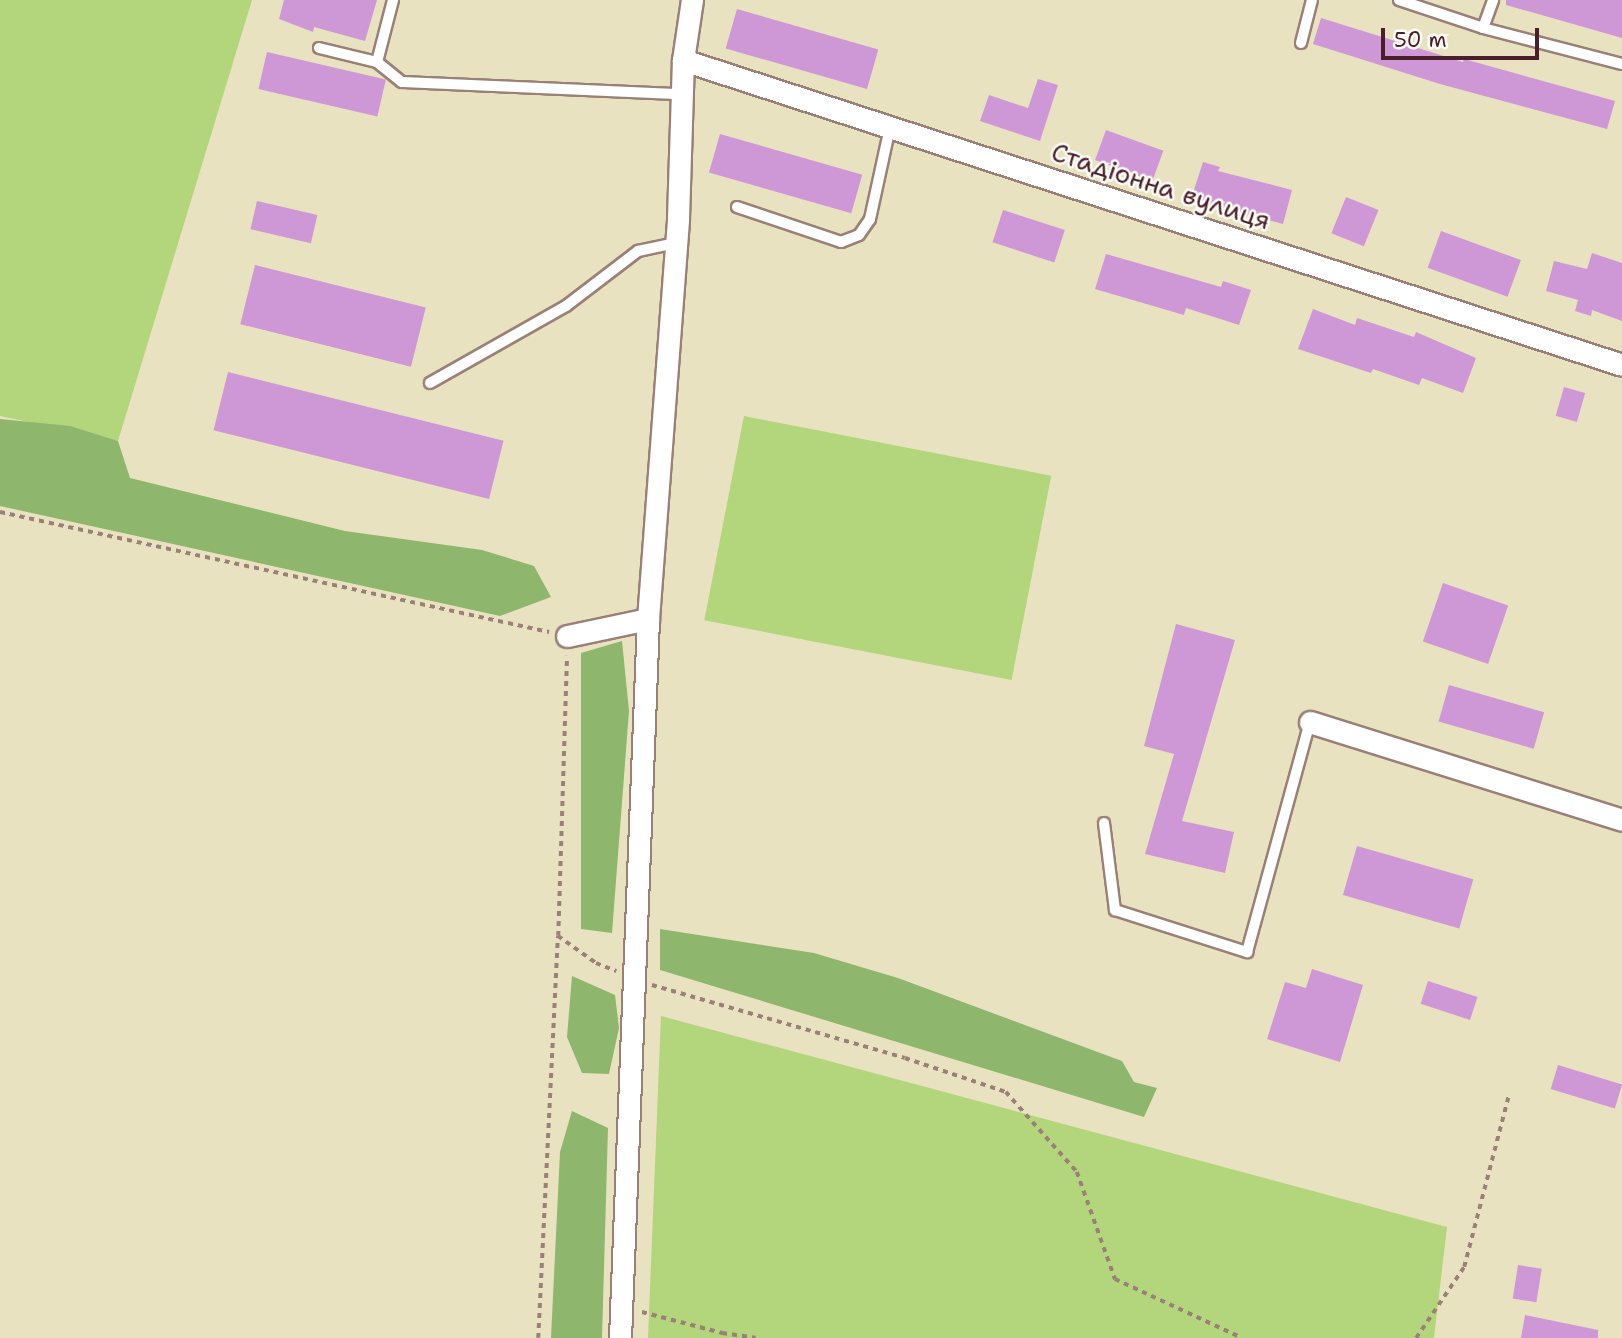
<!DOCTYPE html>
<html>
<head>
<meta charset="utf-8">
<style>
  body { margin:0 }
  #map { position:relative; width:1622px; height:1338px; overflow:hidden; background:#e9e2c1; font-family:"Shantell Sans",sans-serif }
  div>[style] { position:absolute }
  .green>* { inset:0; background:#b3d57c; transform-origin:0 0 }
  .forest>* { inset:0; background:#8eb66c }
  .building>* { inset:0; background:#ce97d6; transform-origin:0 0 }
  .path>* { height:3.5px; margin-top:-1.75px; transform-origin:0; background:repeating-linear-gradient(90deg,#9a8076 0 5px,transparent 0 10px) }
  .roads { filter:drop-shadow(2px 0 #9a8076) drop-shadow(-2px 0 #9a8076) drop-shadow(0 2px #9a8076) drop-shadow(0 -2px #9a8076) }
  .lane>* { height:10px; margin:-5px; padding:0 5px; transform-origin:5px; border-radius:5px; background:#fff }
  .street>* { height:21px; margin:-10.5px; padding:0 10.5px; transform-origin:10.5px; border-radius:10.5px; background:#fff }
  span { translate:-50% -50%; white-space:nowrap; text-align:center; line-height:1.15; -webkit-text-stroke:5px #fdfcf7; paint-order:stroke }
  .street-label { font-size:26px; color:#4a1f2b }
  .scale { position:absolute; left:1381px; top:28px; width:158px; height:32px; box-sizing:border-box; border:4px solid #4a1f2b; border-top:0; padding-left:9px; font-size:21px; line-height:24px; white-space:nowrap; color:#4a1f2b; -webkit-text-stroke:5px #fdfcf7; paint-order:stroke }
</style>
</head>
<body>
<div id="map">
  <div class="green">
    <i style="clip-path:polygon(0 0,252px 0,118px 441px,0 416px)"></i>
    <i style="left:744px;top:416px;width:313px;height:208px;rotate:11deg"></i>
    <i style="clip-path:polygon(661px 1016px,1447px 1227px,1434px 1338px,648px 1338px)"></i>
  </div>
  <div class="forest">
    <i style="clip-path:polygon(0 419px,70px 426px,118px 441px,130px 478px,345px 531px,482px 550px,534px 566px,551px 597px,500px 616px,0 506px)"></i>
    <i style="clip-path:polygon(622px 641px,629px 711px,612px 933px,581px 929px,581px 653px)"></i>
    <i style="clip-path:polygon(660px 929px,814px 953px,898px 978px,1122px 1061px,1134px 1082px,1157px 1088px,1144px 1117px,660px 970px)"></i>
    <i style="clip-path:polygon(572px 976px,615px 995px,619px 1028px,609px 1074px,582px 1073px,567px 1037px)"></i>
    <i style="clip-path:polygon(572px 1111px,608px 1128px,602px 1338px,551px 1338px,560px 1152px)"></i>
  </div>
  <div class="building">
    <i style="clip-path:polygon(284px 0,377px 0,365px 41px,314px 27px,313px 32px,279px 19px)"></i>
    <i style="clip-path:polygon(1506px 0,1622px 0,1622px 38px,1506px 5px)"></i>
    <i style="left:737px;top:9px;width:147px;height:41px;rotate:16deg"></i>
    <i style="clip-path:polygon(1321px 18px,1463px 62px,1464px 59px,1615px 101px,1607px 129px,1440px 84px,1313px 44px)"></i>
    <i style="left:267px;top:52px;width:122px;height:38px;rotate:13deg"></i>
    <i style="clip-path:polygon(1038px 79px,1058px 85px,1040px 141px,980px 121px,989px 95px,1028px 108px)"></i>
    <i style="left:1106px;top:130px;width:61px;height:32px;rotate:20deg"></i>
    <i style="left:720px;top:134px;width:148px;height:40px;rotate:16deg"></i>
    <i style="clip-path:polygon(1203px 162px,1220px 167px,1218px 171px,1292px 190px,1283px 224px,1191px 199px)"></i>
    <i style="left:1346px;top:197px;width:35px;height:39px;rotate:22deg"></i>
    <i style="left:257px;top:201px;width:62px;height:29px;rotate:13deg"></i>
    <i style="left:1003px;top:210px;width:65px;height:34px;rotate:18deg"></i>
    <i style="left:1441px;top:231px;width:85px;height:39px;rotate:20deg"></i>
    <i style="clip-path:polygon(1592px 253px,1622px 263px,1622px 321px,1592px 310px,1591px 316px,1575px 311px,1578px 300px,1546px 291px,1554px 261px,1587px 269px)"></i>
    <i style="clip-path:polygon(1106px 254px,1221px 287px,1223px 281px,1251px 290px,1239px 325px,1186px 308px,1184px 315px,1095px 289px)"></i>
    <i style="left:255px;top:265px;width:176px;height:61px;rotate:14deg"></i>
    <i style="clip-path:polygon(1313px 309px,1355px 325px,1357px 318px,1414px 337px,1416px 332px,1476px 358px,1463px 393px,1422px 378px,1419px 385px,1373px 369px,1371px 373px,1298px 349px)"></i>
    <i style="left:228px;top:372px;width:284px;height:60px;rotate:14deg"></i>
    <i style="left:1564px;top:387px;width:22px;height:30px;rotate:16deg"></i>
    <i style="left:1443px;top:583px;width:69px;height:62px;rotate:19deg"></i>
    <i style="clip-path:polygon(1176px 624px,1235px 640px,1182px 821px,1234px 832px,1225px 873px,1145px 854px,1174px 754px,1144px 746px)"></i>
    <i style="left:1449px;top:685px;width:99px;height:38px;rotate:16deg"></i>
    <i style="left:1357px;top:846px;width:121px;height:51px;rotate:16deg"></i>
    <i style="clip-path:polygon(1312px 969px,1363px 985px,1340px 1062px,1267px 1039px,1285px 982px,1306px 988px)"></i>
    <i style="left:1428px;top:981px;width:52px;height:24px;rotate:18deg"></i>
    <i style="left:1558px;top:1065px;width:67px;height:25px;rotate:17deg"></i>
    <i style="left:1518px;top:1265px;width:24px;height:34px;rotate:9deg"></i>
    <i style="clip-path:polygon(1525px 1315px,1598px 1330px,1598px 1338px,1521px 1338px)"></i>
  </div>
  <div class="path">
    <i style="left:0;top:512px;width:562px;rotate:12.33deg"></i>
    <i style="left:558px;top:936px;width:47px;rotate:35.4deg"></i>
    <i style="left:596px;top:963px;width:22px;rotate:22deg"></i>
    <i style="left:652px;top:985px;width:263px;rotate:16.1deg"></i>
    <i style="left:905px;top:1058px;width:107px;rotate:18.6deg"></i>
    <i style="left:1006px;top:1092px;width:107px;rotate:48.4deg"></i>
    <i style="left:1077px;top:1172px;width:114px;rotate:70.4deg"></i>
    <i style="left:1115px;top:1279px;width:140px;rotate:24.9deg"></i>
    <i style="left:642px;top:1312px;width:83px;rotate:14.7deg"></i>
    <i style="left:722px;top:1333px;width:34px;rotate:8deg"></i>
    <i style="left:538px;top:1338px;width:402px;rotate:-87.2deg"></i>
    <i style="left:558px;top:936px;width:280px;rotate:-88.2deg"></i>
    <i style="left:1416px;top:1338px;width:86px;rotate:-55.9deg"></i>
    <i style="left:1464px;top:1267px;width:179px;rotate:-75.4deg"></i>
  </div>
  <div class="roads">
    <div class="lane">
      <i style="left:1399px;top:0;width:89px;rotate:18.4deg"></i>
      <i style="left:1483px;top:28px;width:144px;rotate:14.5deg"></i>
      <i style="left:1483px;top:28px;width:30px;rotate:-70deg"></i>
      <i style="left:1301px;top:43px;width:44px;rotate:-75.7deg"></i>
      <i style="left:319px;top:48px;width:60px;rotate:13.6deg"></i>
      <i style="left:377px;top:62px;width:64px;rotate:-75.5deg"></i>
      <i style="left:377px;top:62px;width:32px;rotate:39deg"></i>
      <i style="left:402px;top:82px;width:280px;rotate:2.5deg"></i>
      <i style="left:737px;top:207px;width:110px;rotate:18.6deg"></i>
      <i style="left:841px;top:242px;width:19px;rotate:-21deg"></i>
      <i style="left:859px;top:235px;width:19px;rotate:-55deg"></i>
      <i style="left:870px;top:219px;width:94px;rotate:-77.7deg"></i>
      <i style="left:430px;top:383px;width:156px;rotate:-29.5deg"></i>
      <i style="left:566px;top:306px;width:91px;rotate:-37.4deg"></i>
      <i style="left:638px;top:251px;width:39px;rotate:-12deg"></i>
      <i style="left:1104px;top:823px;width:88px;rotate:82.8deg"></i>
      <i style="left:1115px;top:910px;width:139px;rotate:17.7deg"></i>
      <i style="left:1247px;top:952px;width:238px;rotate:-74.7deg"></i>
    </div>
    <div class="street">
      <i style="left:683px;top:60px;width:987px;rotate:17.99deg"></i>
      <i style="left:567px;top:636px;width:83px;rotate:-11.9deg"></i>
      <i style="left:1310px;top:722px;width:327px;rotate:17.4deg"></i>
      <i style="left:620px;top:1338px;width:720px;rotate:-87.77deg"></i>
      <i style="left:648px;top:619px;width:402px;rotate:-85.7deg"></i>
      <i style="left:678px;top:218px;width:158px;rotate:-88.2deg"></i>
      <i style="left:683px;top:60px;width:61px;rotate:-81.5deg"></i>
    </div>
  </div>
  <div class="street-label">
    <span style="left:1161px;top:186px;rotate:18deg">Стадіонна вулиця</span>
  </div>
  <div class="scale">50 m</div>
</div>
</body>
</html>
